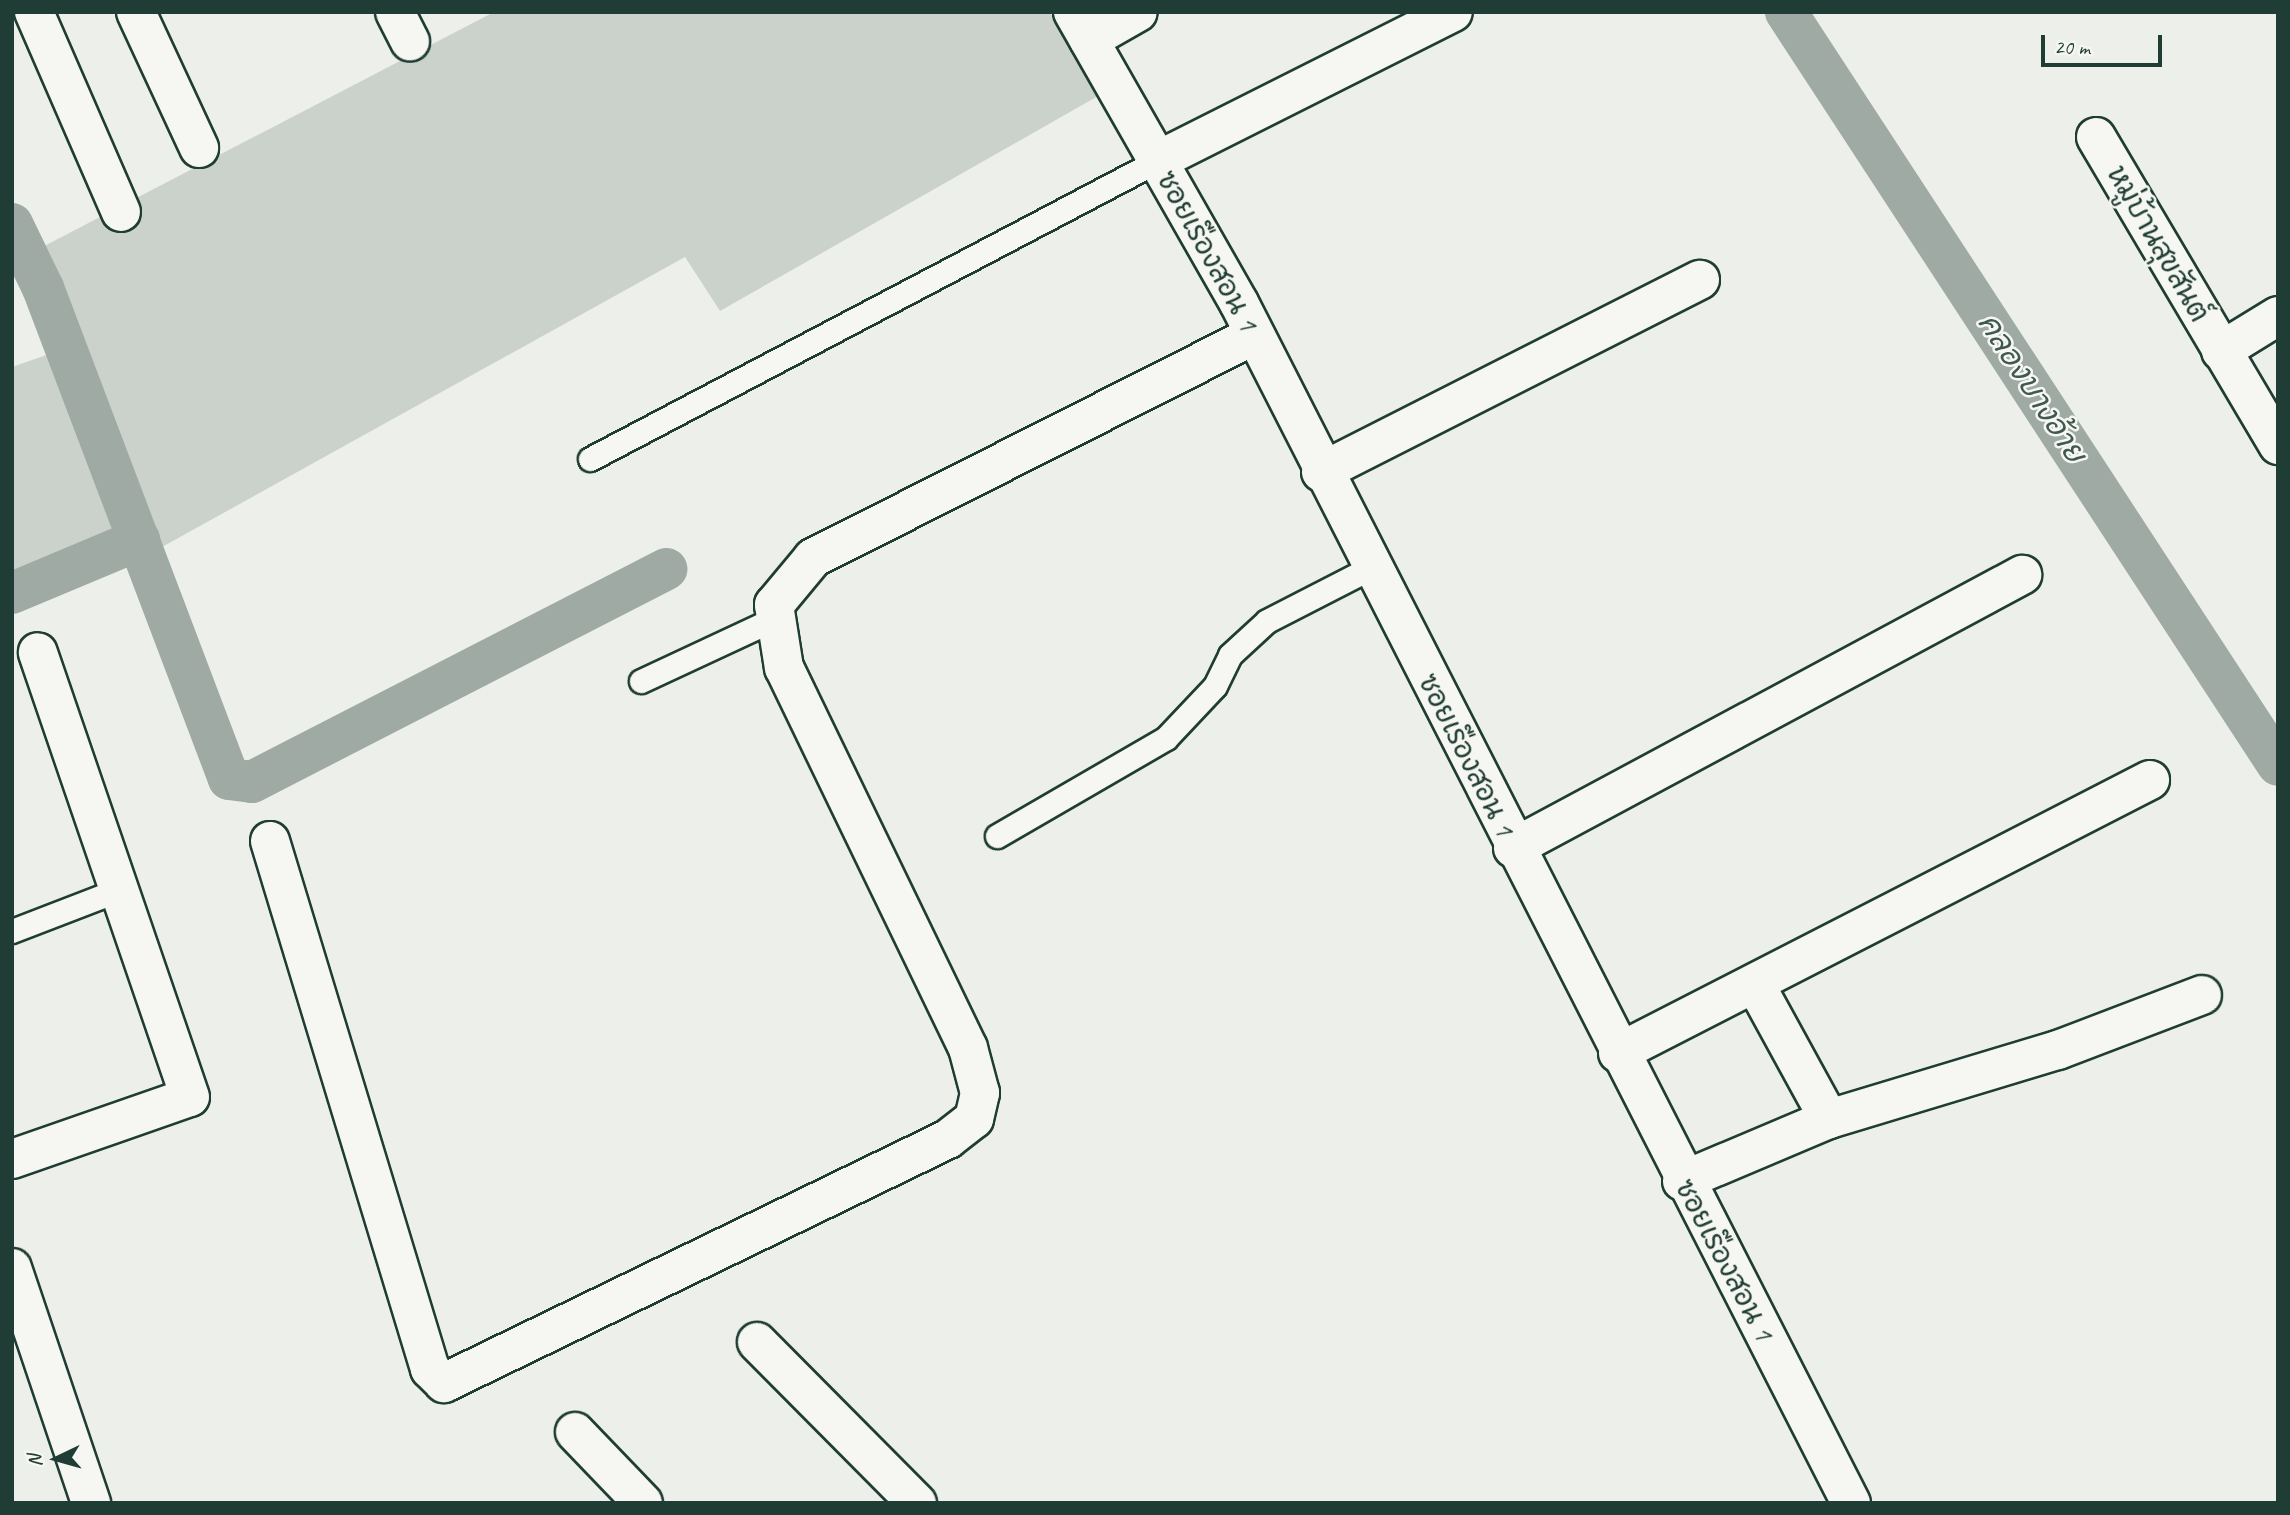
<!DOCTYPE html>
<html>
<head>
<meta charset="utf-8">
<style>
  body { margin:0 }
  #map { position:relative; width:2290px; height:1515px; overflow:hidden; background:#edefea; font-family:Caveat,"Playpen Sans Thai",sans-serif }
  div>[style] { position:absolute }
  .green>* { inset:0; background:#cbd2cc }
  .canal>* { height:42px; margin:-21px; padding:0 21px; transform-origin:21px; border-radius:21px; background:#9faaa4 }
  .roads { filter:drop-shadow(2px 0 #1f3d34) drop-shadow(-2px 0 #1f3d34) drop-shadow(0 2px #1f3d34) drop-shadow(0 -2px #1f3d34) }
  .lane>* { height:23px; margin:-11.5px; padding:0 11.5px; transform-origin:11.5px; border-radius:11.5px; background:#f6f6f2 }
  .street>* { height:38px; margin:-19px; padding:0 19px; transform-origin:19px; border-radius:19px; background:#f6f6f2 }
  span { translate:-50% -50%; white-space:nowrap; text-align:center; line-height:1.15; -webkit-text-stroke:5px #f6f6f2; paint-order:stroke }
  .street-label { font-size:28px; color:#1f3d34 }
  .water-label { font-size:30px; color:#3f5850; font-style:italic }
  .frame { position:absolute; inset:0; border:14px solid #1f3d34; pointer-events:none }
  .north { position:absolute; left:21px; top:1424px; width:70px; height:70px; -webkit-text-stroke:5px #f6f6f2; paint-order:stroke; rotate:265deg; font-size:19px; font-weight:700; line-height:28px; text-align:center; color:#1f3d34 }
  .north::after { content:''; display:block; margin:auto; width:24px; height:32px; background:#1f3d34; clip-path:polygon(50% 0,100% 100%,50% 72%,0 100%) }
  .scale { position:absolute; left:2041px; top:35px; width:121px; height:32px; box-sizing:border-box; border:4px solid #1f3d34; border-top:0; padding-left:9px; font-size:21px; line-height:24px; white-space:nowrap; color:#1f3d34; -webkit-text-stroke:5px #f6f6f2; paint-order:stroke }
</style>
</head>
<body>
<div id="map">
  <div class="green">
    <i style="clip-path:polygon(494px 12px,1050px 12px,1098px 96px,720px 311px,685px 257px,135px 562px,12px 613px,12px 367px,72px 346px,29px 254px)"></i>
  </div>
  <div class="canal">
    <i style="left:1786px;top:12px;width:899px;rotate:56.84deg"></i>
    <i style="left:12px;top:224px;width:71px;rotate:64.2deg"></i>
    <i style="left:43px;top:288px;width:525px;rotate:69.25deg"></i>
    <i style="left:229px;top:779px;width:23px;rotate:7deg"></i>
    <i style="left:252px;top:782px;width:466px;rotate:-27.2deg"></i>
    <i style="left:12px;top:593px;width:138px;rotate:-22.7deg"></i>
  </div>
  <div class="roads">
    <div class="lane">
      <i style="left:590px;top:459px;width:641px;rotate:-27.73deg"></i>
      <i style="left:641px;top:681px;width:147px;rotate:-25deg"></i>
      <i style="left:997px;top:836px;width:195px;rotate:-30.1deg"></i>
      <i style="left:1166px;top:738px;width:71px;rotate:-46.7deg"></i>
      <i style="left:1215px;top:686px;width:34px;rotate:-64deg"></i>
      <i style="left:1230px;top:655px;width:50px;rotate:-42.6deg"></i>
      <i style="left:1267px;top:621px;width:116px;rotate:-27.2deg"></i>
      <i style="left:12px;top:931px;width:117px;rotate:-21.1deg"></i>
    </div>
    <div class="street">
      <i style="left:34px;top:12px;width:218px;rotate:66.5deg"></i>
      <i style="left:136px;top:12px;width:150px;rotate:65.1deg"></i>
      <i style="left:395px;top:12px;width:33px;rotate:63deg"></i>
      <i style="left:1073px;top:12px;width:335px;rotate:60.3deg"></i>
      <i style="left:1239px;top:303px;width:1347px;rotate:62.98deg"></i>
      <i style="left:1089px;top:40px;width:56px;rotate:-29.7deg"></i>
      <i style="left:2096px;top:137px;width:358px;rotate:59.4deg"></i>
      <i style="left:1157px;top:161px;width:331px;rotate:-26.7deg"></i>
      <i style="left:2221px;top:351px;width:67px;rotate:-31.6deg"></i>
      <i style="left:1321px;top:472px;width:425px;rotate:-26.9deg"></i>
      <i style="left:270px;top:841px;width:552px;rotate:73.14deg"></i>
      <i style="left:430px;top:1369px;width:20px;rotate:45deg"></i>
      <i style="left:444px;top:1383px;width:560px;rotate:-25.83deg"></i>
      <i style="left:948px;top:1139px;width:33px;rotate:-38deg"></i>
      <i style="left:974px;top:1119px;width:27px;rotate:-77deg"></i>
      <i style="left:980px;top:1093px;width:47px;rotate:-104.9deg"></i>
      <i style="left:968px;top:1048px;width:422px;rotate:-115.8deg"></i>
      <i style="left:784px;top:668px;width:64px;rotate:-99deg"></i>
      <i style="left:774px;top:605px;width:61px;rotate:-50.3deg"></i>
      <i style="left:813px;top:558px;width:494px;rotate:-26.8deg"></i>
      <i style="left:1513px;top:848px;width:578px;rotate:-28.21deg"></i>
      <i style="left:1755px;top:984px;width:154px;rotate:61.3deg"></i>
      <i style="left:1618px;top:1053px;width:598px;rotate:-27.16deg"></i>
      <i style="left:12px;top:1159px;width:188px;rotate:-19.2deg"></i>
      <i style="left:190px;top:1097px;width:470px;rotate:-108.9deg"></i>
      <i style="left:1682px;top:1181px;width:160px;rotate:-22.9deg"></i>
      <i style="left:1829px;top:1119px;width:239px;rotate:-16.8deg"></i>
      <i style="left:2058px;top:1050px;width:154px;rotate:-20.9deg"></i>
      <i style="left:12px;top:1268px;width:248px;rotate:71.4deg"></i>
      <i style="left:757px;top:1342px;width:227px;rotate:45.2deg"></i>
      <i style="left:575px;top:1432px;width:98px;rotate:46.2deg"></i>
    </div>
  </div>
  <div class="street-label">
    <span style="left:2158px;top:244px;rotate:60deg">หมู่บ้านสุขสันต์</span>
    <span style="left:1207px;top:251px;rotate:61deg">ซอยเรืองสอน 1</span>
    <span style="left:1466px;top:755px;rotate:63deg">ซอยเรืองสอน 1</span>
    <span style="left:1724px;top:1260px;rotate:62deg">ซอยเรืองสอน 1</span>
  </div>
  <div class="water-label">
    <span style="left:2032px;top:388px;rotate:57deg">คลองบางอ้าย</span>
  </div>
  <div class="frame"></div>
  <div class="north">N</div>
  <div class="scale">20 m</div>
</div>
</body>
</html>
